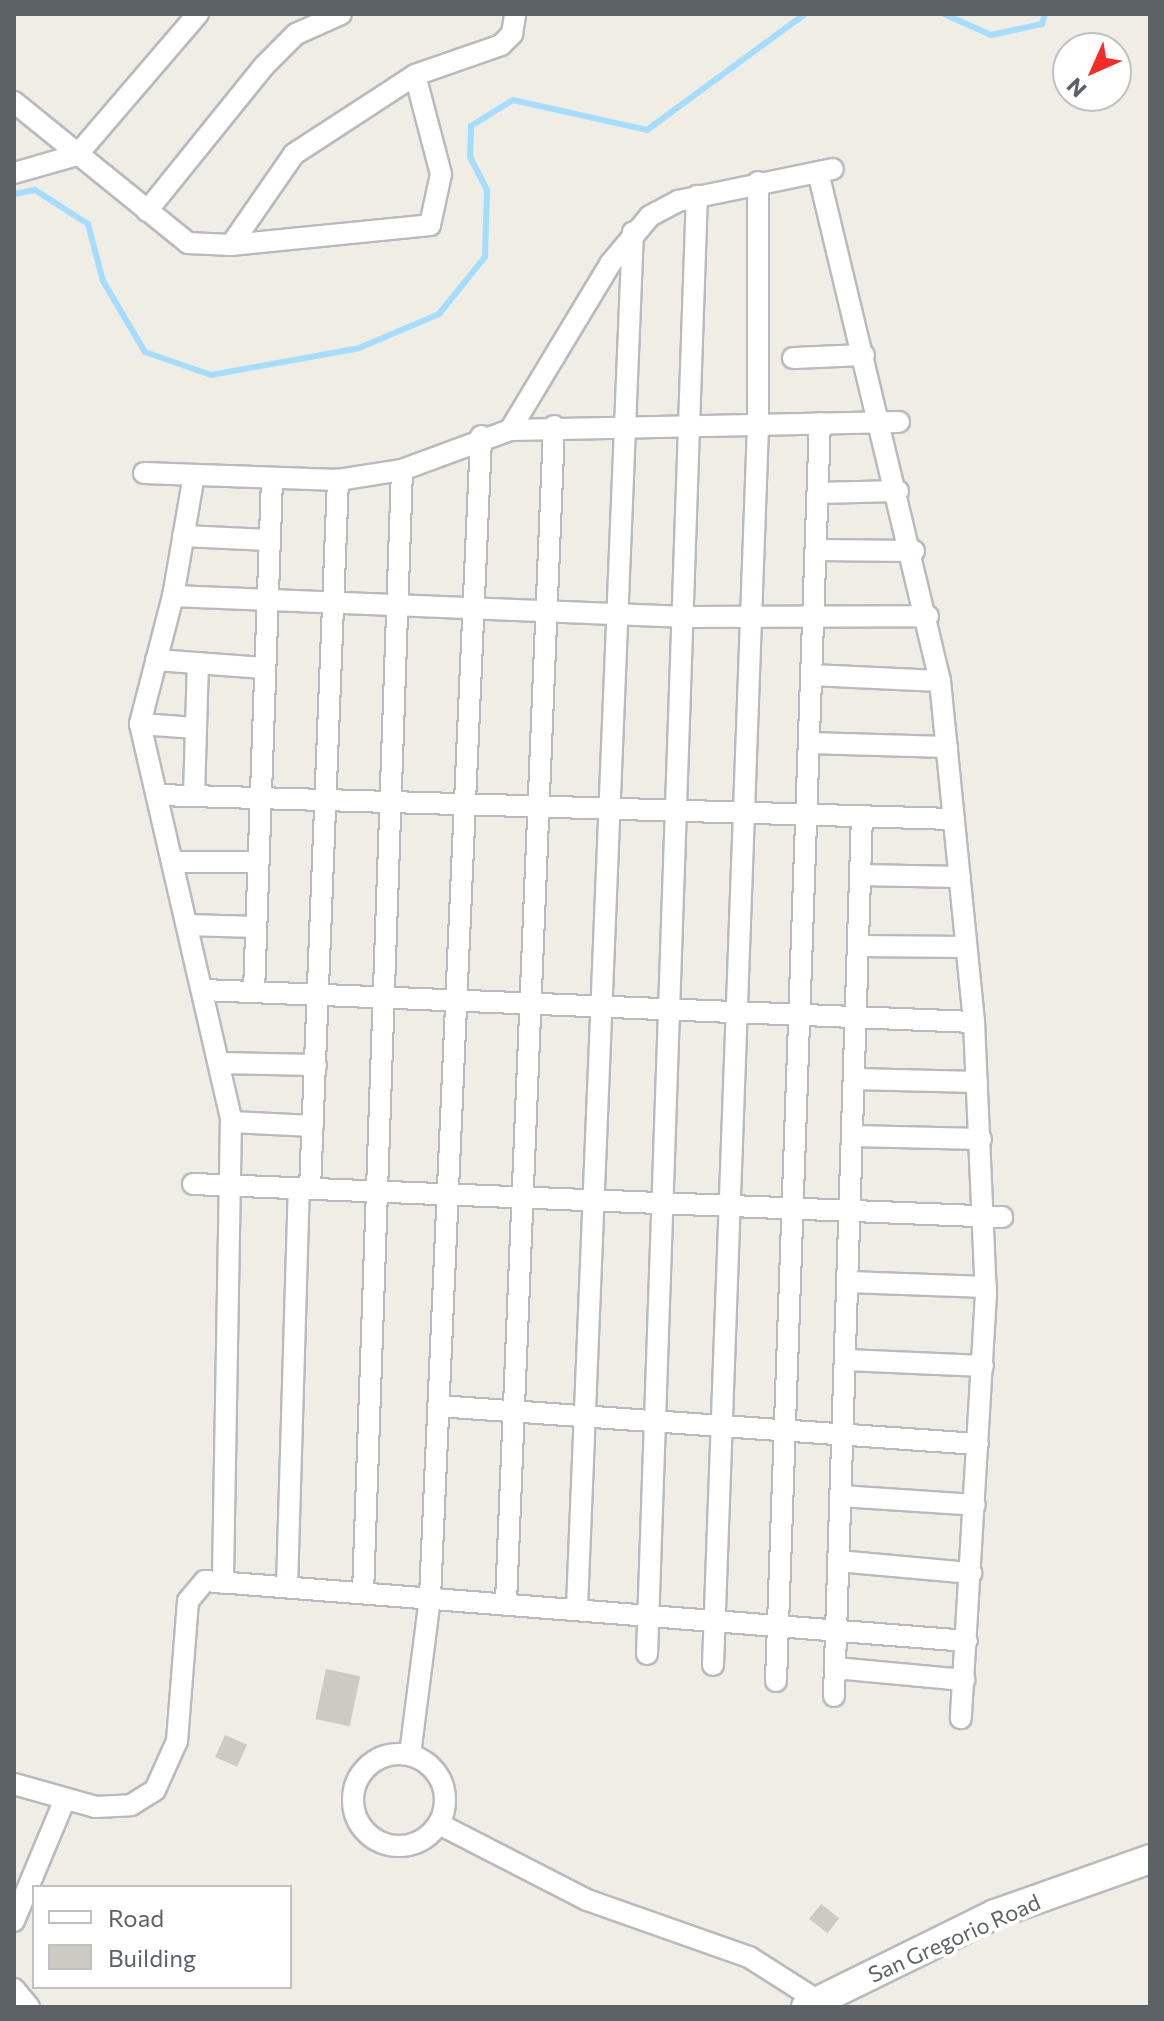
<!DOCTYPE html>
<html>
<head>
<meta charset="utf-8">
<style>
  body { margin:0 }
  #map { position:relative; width:1164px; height:2021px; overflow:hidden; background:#f0ede4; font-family:Commissioner,sans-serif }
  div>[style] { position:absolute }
  .stream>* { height:6px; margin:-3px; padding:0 3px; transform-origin:3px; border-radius:3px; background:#a5ddff }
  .building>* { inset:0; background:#cdc9c3; transform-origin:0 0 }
  .roads { filter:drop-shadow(2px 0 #b7bbbf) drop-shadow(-2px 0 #b7bbbf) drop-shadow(0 2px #b7bbbf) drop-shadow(0 -2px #b7bbbf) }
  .street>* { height:20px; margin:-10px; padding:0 10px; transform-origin:10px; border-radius:10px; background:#fff }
  .street>.ring { margin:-10px; padding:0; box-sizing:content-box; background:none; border:20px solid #fff; border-radius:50% }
  .secondary>* { height:28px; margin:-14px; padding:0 14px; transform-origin:14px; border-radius:14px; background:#fff }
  span { translate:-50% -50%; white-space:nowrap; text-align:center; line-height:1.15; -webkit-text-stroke:8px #fff; paint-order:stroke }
  .street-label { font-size:22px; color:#5c6166 }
  .frame { position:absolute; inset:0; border:16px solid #5c6166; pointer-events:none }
  .legend { position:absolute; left:32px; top:1885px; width:260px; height:104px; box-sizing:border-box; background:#fff; border:2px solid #bec0c2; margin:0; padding:10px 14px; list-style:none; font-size:24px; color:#5c6166 }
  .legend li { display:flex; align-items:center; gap:16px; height:40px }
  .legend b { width:40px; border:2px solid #bec0c2 }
  .north { position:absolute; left:1052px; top:32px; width:80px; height:80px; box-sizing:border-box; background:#fff; border:2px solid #bec0c2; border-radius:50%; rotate:225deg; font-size:22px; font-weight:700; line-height:32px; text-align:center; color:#5c6166 }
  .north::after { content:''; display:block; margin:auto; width:28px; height:36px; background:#f42b26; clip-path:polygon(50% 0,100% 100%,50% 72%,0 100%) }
</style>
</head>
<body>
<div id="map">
  <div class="stream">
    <i style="left:944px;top:14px;width:51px;rotate:24.1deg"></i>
    <i style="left:991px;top:35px;width:52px;rotate:-12.2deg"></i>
    <i style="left:1042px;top:24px;width:10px;rotate:-73deg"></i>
    <i style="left:14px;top:194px;width:21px;rotate:-11deg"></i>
    <i style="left:35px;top:190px;width:63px;rotate:32.7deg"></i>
    <i style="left:88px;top:224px;width:59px;rotate:75.3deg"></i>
    <i style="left:103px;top:281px;width:82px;rotate:59.4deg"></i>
    <i style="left:145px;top:352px;width:70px;rotate:19.2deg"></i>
    <i style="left:211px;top:375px;width:150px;rotate:-10.3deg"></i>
    <i style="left:359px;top:348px;width:87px;rotate:-23deg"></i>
    <i style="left:439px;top:314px;width:73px;rotate:-51.1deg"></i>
    <i style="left:485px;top:257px;width:67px;rotate:-88.3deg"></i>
    <i style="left:487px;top:190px;width:37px;rotate:-117deg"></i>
    <i style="left:470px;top:157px;width:31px;rotate:-88deg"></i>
    <i style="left:471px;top:126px;width:49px;rotate:-31.8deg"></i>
    <i style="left:513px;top:100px;width:137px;rotate:12.6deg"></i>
    <i style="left:647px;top:130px;width:196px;rotate:-36.3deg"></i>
  </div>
  <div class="building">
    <i style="left:326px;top:1669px;width:35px;height:51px;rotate:12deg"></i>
    <i style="left:225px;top:1735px;width:24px;height:24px;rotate:24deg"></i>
    <i style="left:821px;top:1904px;width:23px;height:19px;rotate:38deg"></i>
  </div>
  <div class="roads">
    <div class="street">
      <i style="left:14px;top:102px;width:224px;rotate:39deg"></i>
      <i style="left:188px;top:243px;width:43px;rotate:2.7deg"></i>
      <i style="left:231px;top:245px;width:200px;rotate:-5.7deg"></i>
      <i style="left:430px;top:225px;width:52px;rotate:-77.8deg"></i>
      <i style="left:441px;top:174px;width:102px;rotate:-104.7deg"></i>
      <i style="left:818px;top:172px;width:523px;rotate:76.52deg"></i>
      <i style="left:940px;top:681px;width:343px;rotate:84.3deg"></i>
      <i style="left:974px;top:1022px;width:272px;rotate:87.5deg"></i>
      <i style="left:986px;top:1294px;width:425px;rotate:93.4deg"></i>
      <i style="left:14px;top:173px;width:66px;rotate:-15.9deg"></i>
      <i style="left:77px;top:155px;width:186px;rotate:-49.4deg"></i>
      <i style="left:147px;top:211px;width:186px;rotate:-51.1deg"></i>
      <i style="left:264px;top:66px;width:45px;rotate:-45deg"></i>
      <i style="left:296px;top:34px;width:49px;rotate:-24deg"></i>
      <i style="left:231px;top:245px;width:111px;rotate:-55.3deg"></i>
      <i style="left:294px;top:154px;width:145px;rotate:-33.1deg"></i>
      <i style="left:415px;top:75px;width:91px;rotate:-19.2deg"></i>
      <i style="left:501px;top:45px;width:16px;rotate:-45deg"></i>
      <i style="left:512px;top:34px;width:20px;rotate:-81deg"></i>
      <i style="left:793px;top:358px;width:71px;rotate:-2.4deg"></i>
      <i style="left:510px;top:430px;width:194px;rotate:-58.9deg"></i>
      <i style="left:610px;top:264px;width:62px;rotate:-50.2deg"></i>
      <i style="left:650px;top:216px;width:32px;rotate:-28deg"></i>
      <i style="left:678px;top:201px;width:158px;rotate:-11.7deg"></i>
      <i style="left:144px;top:473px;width:194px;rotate:2.1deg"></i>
      <i style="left:338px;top:480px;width:65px;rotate:-8.9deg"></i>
      <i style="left:402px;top:470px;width:115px;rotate:-20.3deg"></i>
      <i style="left:510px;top:430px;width:389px;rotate:-1.2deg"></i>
      <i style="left:194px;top:475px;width:123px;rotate:99.8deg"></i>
      <i style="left:173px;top:596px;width:132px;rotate:104.5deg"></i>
      <i style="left:140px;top:724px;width:403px;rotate:77deg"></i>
      <i style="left:231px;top:1117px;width:466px;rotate:91deg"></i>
      <i style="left:818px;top:493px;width:80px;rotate:-1.4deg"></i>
      <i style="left:183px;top:536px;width:86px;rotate:2.7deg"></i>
      <i style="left:816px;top:550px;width:98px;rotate:0.6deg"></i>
      <i style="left:173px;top:596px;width:512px;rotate:2.35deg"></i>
      <i style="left:685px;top:617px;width:243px;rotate:-0.2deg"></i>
      <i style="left:156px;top:660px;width:108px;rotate:4.2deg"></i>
      <i style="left:811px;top:675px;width:129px;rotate:2.7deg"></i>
      <i style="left:140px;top:724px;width:56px;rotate:4.1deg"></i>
      <i style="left:809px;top:743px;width:138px;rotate:1.7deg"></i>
      <i style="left:158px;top:795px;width:796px;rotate:1.73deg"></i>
      <i style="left:194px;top:796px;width:133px;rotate:-88.3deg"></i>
      <i style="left:176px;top:862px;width:81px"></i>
      <i style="left:860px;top:875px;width:100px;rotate:1.1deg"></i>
      <i style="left:187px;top:925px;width:69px;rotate:1.7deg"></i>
      <i style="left:858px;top:946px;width:108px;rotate:0.5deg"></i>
      <i style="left:203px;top:990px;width:772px;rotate:2.38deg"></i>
      <i style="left:254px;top:992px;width:514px;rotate:-87.99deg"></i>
      <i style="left:219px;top:1063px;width:97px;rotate:1.2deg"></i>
      <i style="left:854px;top:1079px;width:123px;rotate:1.4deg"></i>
      <i style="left:231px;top:1122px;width:82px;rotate:2.8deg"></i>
      <i style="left:852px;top:1136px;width:129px;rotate:1.3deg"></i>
      <i style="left:193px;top:1184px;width:810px;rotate:2.34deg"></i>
      <i style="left:310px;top:1189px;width:710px;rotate:-87.74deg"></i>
      <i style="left:848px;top:1282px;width:138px;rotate:2.1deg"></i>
      <i style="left:846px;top:1360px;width:137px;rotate:2.5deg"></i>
      <i style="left:438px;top:1406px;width:541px;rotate:4.03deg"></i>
      <i style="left:841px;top:1496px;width:134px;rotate:3.8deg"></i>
      <i style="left:838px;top:1561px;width:134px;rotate:5.2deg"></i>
      <i style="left:287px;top:1587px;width:398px;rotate:-88.3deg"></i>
      <i style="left:363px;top:1593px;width:1124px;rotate:-88.01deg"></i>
      <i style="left:506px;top:1602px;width:1177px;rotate:-87.66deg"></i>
      <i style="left:577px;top:1607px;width:1376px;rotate:-87.67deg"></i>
      <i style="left:647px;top:1654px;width:1459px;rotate:-88.04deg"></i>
      <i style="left:713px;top:1665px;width:1242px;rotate:-87.92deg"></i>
      <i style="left:758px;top:424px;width:242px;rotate:-90deg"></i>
      <i style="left:835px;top:1668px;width:130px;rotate:5.3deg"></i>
      <i style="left:776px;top:1681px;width:1259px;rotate:-88deg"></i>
      <i style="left:834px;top:1696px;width:880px;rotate:-88.18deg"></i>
      <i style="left:410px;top:1754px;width:158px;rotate:-82.7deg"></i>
      <i style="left:430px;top:1597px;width:1162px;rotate:-87.48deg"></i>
      <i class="ring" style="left:353px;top:1754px;width:72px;height:72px"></i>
      <i style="left:14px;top:1784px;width:85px;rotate:15.7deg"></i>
      <i style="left:96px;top:1807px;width:35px;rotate:-3deg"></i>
      <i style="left:131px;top:1805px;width:28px;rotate:-32deg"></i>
      <i style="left:155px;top:1790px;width:54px;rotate:-65.8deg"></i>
      <i style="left:177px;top:1741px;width:140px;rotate:-85.5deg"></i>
      <i style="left:188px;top:1601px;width:26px;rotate:-50deg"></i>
      <i style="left:205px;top:1581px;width:764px;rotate:4.5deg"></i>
      <i style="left:439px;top:1824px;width:166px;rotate:27.2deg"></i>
      <i style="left:587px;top:1900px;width:172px;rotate:19.4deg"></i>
      <i style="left:749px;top:1957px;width:82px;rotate:32.5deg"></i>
      <i style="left:14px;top:1921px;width:132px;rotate:-67.3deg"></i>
      <i style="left:14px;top:1989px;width:23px;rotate:50deg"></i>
    </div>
    <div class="secondary">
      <i style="left:806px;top:2007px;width:211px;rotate:-26.2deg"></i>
      <i style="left:995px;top:1914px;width:164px;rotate:-19.5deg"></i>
    </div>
  </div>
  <div class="street-label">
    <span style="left:954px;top:1938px;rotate:-24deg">San Gregorio Road</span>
  </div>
  <div class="frame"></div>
  <ul class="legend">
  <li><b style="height:10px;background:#fff"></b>Road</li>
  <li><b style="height:22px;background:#cdc9c3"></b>Building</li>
  </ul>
  <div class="north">N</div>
</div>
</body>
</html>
